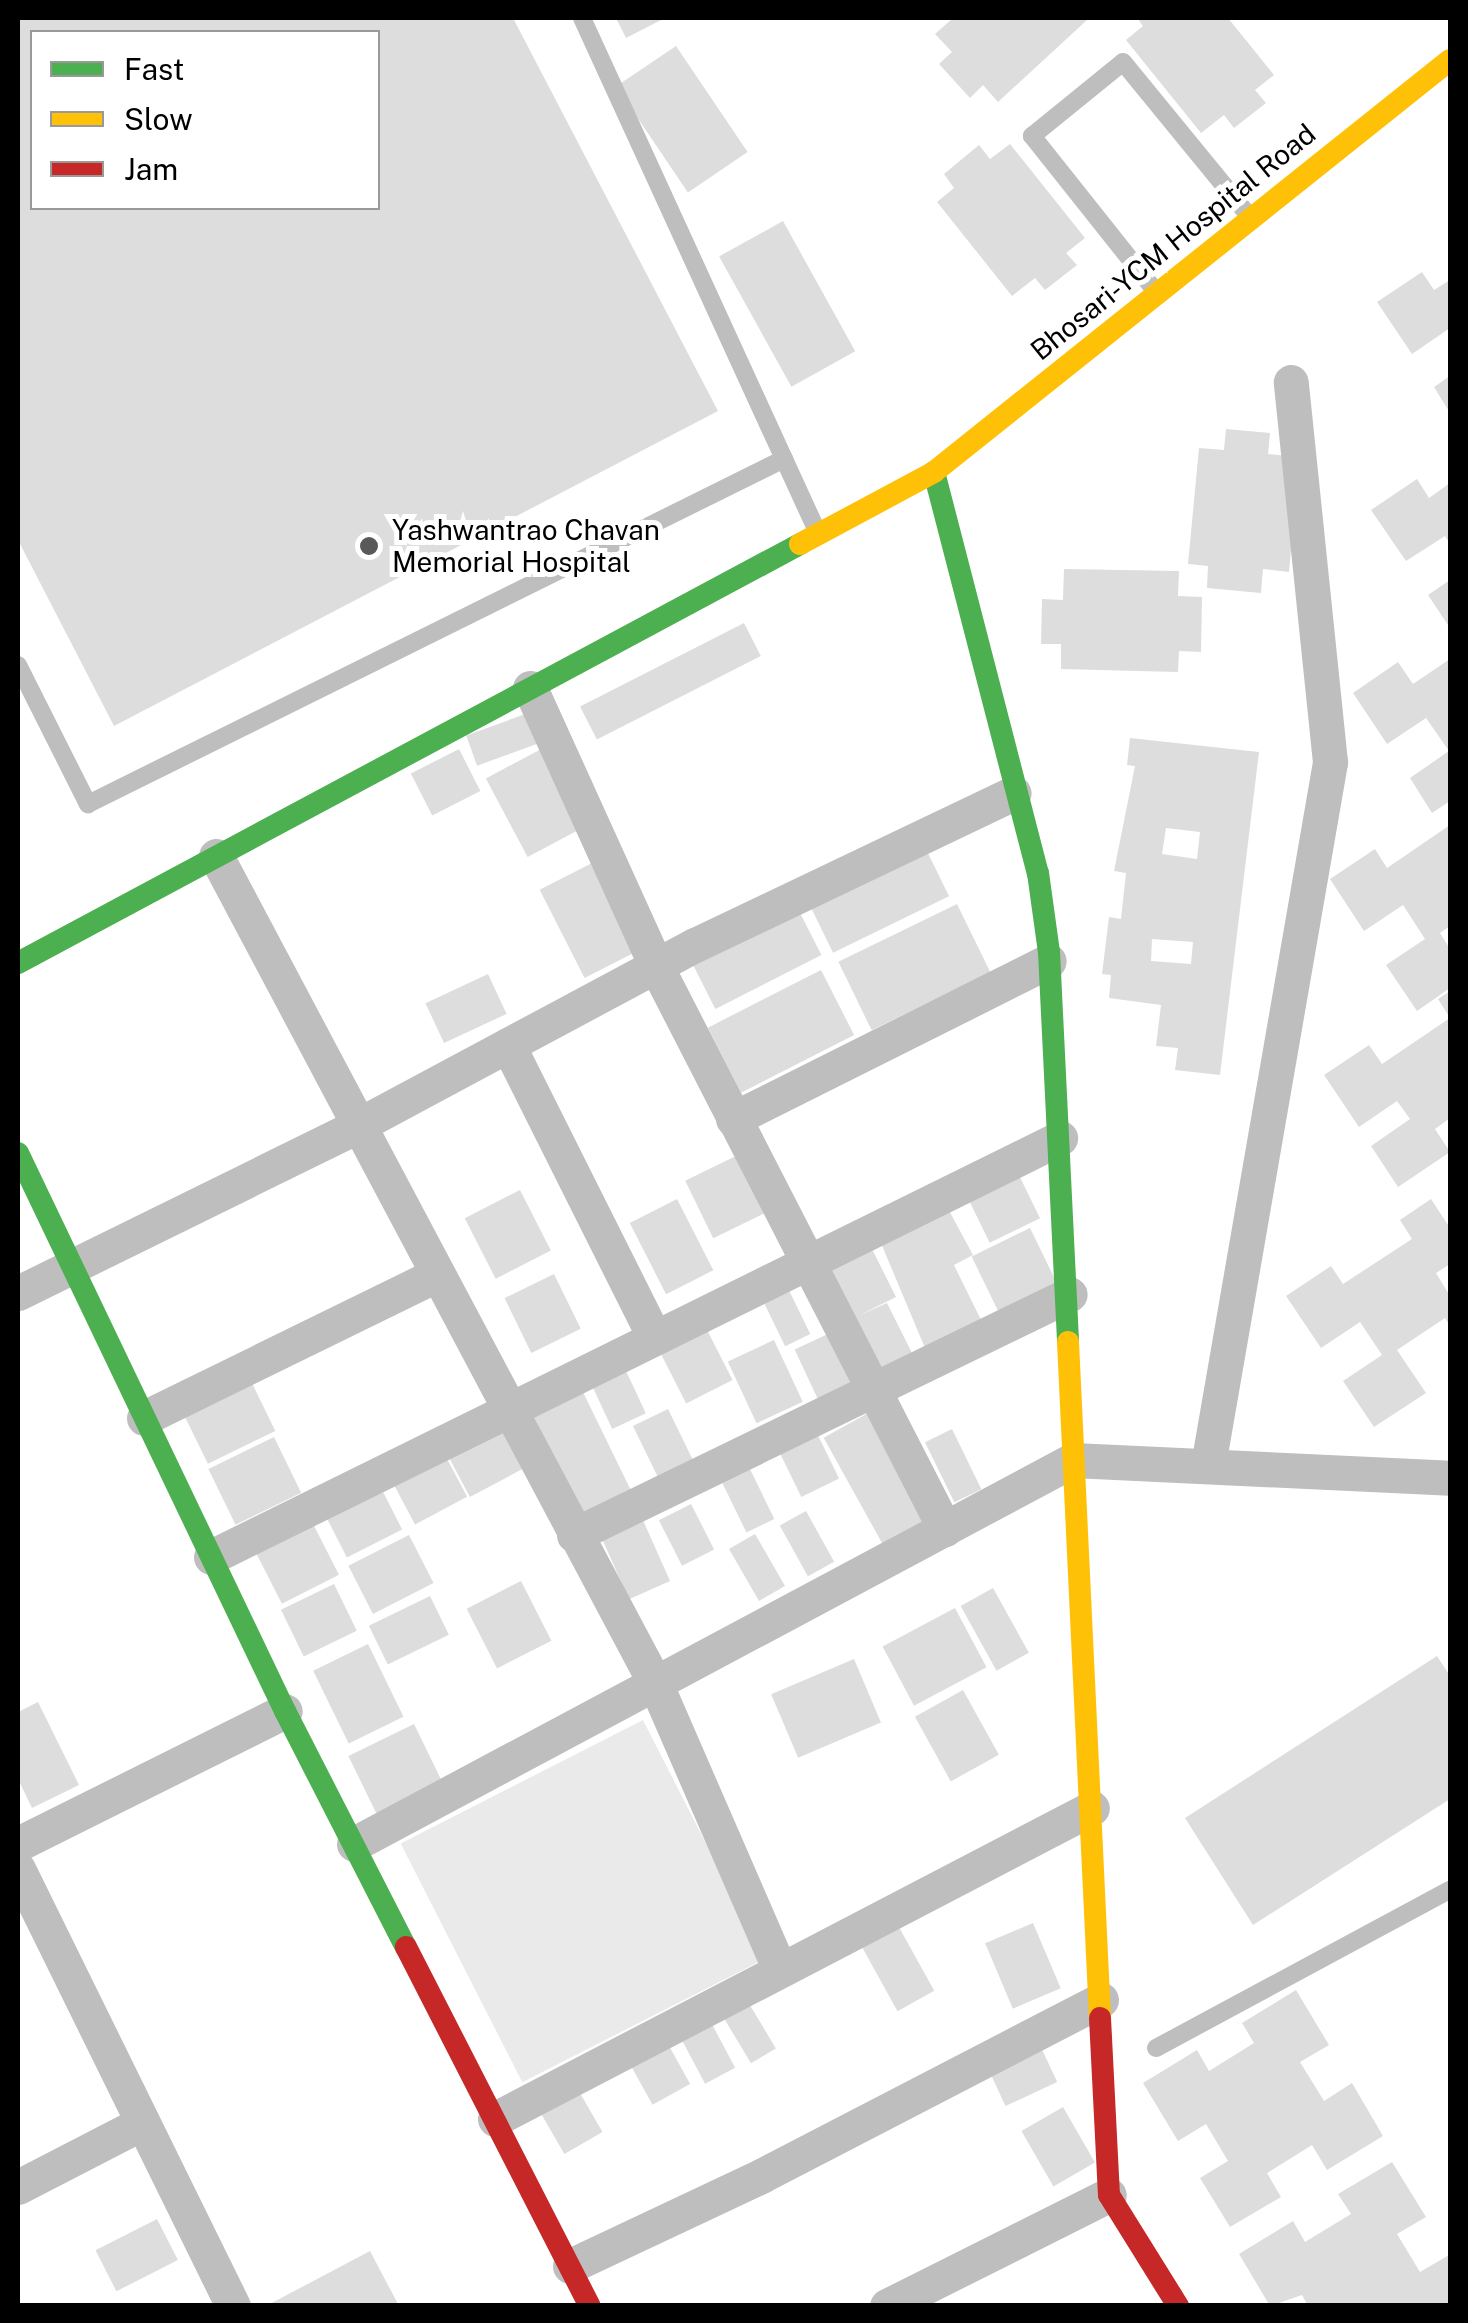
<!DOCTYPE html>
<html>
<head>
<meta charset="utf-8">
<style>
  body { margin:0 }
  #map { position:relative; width:1468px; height:2323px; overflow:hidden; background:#fff; font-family:"Public Sans",sans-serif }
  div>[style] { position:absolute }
  .green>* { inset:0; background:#eaeaea; transform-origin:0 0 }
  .building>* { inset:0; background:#ddd; transform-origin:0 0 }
  .lane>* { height:18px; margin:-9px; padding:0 9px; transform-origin:9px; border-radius:9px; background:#bebebe }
  .street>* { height:35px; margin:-17.5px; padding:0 17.5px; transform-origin:17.5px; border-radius:17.5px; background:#bebebe }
  .fast>* { height:22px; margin:-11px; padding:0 11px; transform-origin:11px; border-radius:11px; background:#4caf50 }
  .slow>* { height:22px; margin:-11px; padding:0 11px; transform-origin:11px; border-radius:11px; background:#ffc107 }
  .jam>* { height:22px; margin:-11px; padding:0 11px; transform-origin:11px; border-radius:11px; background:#c62828 }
  .dots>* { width:28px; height:28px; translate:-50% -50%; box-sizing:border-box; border:5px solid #fff; border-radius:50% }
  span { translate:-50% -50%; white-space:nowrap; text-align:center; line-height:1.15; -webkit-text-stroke:10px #fff; paint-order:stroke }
  .street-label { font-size:28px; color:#000 }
  .poi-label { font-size:28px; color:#000 }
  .left { translate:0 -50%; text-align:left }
  .frame { position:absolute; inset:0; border:20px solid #000; pointer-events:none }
  .legend { position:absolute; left:30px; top:30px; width:350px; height:180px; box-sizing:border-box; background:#fff; border:2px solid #999; margin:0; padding:12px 18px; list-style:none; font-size:30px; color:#000 }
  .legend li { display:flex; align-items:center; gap:20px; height:50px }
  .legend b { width:50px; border:2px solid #999 }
</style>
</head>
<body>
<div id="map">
  <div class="green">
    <i style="left:643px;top:1720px;width:268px;height:272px;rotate:63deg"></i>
  </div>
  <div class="building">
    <i style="clip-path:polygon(evenodd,18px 18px,513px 18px,718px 411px,114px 726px,18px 540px,18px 18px,32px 32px,378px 32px,378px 208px,32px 208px,32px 32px)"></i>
    <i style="clip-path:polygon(616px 18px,665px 18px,626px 38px)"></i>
    <i style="clip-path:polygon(953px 18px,1084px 18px,1087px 20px,998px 102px,983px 85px,970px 98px,939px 64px,952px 52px,935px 34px)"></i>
    <i style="clip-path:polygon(1137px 18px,1228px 18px,1274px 75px,1255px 90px,1266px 103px,1234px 128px,1224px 115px,1201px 133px,1126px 40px,1143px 26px)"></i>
    <i style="left:676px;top:46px;width:128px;height:72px;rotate:56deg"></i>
    <i style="clip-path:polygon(1010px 144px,1085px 238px,1066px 253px,1077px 265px,1045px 290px,1035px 278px,1012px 296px,937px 202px,954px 188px,944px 174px,979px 145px,990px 159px)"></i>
    <i style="left:783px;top:221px;width:149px;height:73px;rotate:61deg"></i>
    <i style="clip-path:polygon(1422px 272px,1434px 290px,1450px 280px,1450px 328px,1412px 354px,1377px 302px)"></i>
    <i style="clip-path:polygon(1450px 376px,1450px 413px,1434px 387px)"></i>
    <i style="clip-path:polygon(1226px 429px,1270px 433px,1268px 454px,1299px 457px,1289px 572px,1263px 569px,1261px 593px,1207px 588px,1208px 566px,1188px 564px,1199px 448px,1224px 450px)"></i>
    <i style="clip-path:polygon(1417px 479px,1429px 498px,1450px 483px,1450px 544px,1445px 536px,1406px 561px,1371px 510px)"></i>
    <i style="clip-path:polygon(1064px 569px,1179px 571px,1178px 596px,1202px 597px,1201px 652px,1179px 651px,1178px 672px,1061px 669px,1061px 644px,1041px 644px,1042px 599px,1063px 600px)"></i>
    <i style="clip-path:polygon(1450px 580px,1450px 628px,1428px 595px)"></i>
    <i style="left:744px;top:623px;width:37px;height:184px;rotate:63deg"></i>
    <i style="clip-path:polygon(1450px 659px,1450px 801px,1432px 813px,1410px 778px,1449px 751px,1426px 718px,1387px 744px,1353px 693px,1398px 662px,1413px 684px)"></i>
    <i style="left:531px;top:712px;width:32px;height:69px;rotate:70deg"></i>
    <i style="clip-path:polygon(evenodd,1130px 738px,1259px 752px,1220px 1075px,1175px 1070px,1178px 1048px,1156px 1046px,1161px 1005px,1109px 998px,1111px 975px,1102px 974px,1109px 917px,1121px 919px,1126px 873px,1114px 871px,1135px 766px,1127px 765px,1130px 738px,1166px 828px,1200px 832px,1197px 859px,1162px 854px,1166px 828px,1130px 738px,1152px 939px,1193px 942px,1191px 964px,1151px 961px,1152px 939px)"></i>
    <i style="left:545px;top:747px;width:89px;height:67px;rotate:62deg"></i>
    <i style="left:459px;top:749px;width:47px;height:54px;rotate:63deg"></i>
    <i style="clip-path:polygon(1450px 825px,1450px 926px,1440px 933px,1450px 949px,1450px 988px,1417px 1011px,1386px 965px,1425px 939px,1403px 905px,1364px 931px,1330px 879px,1375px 849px,1387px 868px)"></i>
    <i style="left:924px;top:845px;width:57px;height:129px;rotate:64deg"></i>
    <i style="left:594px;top:862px;width:99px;height:61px;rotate:63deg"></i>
    <i style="left:957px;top:904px;width:76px;height:132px;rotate:64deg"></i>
    <i style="left:796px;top:905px;width:56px;height:119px;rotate:63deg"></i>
    <i style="left:821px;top:970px;width:73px;height:127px;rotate:63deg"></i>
    <i style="left:488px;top:974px;width:44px;height:69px;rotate:65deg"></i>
    <i style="clip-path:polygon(1450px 991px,1450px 1118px,1435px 1129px,1450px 1152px,1398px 1187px,1371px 1146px,1410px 1119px,1397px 1101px,1359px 1127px,1324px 1075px,1369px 1045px,1382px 1064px,1450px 1018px,1438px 999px)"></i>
    <i style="left:740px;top:1154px;width:64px;height:61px;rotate:64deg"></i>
    <i style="left:1015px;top:1167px;width:57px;height:56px;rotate:64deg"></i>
    <i style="left:520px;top:1190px;width:68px;height:62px;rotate:63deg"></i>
    <i style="left:677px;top:1199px;width:80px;height:53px;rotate:63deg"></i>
    <i style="clip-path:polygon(1431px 1199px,1450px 1228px,1450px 1264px,1436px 1273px,1450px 1296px,1450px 1326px,1445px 1318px,1397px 1350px,1426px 1393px,1374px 1427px,1343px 1381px,1382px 1355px,1360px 1322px,1321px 1348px,1286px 1296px,1331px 1266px,1343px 1284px,1412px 1239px,1400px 1220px)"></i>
    <i style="clip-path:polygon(945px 1203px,973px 1255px,954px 1265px,981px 1320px,925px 1348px,878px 1236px)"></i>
    <i style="left:1030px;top:1228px;width:70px;height:65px;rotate:64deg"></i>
    <i style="clip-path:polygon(868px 1241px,896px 1297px,858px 1316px,887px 1303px,916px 1361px,885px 1377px,821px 1264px)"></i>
    <i style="left:554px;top:1274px;width:61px;height:55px;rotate:64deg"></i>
    <i style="left:784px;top:1280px;width:60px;height:28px;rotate:64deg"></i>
    <i style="left:703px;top:1322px;width:65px;height:52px;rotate:63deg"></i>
    <i style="left:830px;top:1333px;width:63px;height:39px;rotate:65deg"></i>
    <i style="left:774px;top:1340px;width:68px;height:51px;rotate:65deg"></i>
    <i style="left:620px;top:1358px;width:61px;height:37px;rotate:65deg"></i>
    <i style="left:249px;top:1377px;width:60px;height:75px;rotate:64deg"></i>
    <i style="left:581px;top:1388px;width:122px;height:55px;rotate:64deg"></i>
    <i style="left:668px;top:1409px;width:64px;height:39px;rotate:64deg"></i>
    <i style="left:870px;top:1412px;width:129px;height:53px;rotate:61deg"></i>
    <i style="left:811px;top:1421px;width:64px;height:42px;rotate:64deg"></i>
    <i style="left:504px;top:1429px;width:44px;height:62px;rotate:62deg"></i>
    <i style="left:952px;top:1429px;width:67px;height:30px;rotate:64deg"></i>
    <i style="left:274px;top:1437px;width:62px;height:73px;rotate:64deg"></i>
    <i style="left:446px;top:1457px;width:45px;height:59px;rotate:62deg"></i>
    <i style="left:748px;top:1465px;width:60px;height:31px;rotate:64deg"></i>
    <i style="left:379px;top:1484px;width:51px;height:62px;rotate:63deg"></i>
    <i style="left:691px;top:1504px;width:51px;height:36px;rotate:63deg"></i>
    <i style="left:806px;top:1511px;width:58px;height:30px;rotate:61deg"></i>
    <i style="left:309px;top:1516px;width:66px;height:64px;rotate:63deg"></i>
    <i style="left:642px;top:1518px;width:69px;height:45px;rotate:66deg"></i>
    <i style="left:755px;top:1534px;width:60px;height:30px;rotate:60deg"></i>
    <i style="left:409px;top:1535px;width:54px;height:68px;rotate:63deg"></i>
    <i style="left:521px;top:1581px;width:67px;height:61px;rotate:63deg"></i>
    <i style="left:334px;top:1584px;width:52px;height:59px;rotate:64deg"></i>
    <i style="left:993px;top:1588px;width:74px;height:37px;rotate:61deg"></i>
    <i style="left:430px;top:1596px;width:43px;height:68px;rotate:64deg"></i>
    <i style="left:955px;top:1608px;width:67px;height:82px;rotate:62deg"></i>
    <i style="left:368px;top:1644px;width:81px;height:61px;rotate:64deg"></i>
    <i style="clip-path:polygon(1437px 1656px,1450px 1676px,1450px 1799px,1253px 1925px,1185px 1818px)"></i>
    <i style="left:854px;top:1659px;width:69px;height:90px;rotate:67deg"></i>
    <i style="left:963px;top:1690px;width:74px;height:55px;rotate:61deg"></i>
    <i style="clip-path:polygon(38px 1702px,79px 1785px,32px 1808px,18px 1779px,18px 1712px)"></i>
    <i style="left:414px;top:1724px;width:70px;height:73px;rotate:64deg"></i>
    <i style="left:895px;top:1920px;width:81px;height:42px;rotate:61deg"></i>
    <i style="left:1033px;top:1923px;width:71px;height:52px;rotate:67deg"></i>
    <i style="clip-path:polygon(1296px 1990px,1329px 2045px,1300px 2062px,1324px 2101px,1352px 2083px,1383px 2136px,1327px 2170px,1312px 2145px,1267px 2173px,1281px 2197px,1230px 2227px,1200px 2178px,1228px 2161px,1206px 2124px,1178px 2141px,1143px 2083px,1197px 2050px,1209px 2071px,1254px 2043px,1242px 2023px)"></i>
    <i style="left:745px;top:1997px;width:60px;height:29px;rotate:59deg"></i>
    <i style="left:706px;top:2013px;width:62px;height:34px;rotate:62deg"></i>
    <i style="left:663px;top:2035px;width:56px;height:43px;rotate:61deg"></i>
    <i style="left:1039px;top:2043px;width:43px;height:57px;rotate:65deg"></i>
    <i style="left:573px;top:2081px;width:59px;height:44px;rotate:60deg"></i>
    <i style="left:1063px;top:2107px;width:64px;height:48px;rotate:60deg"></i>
    <i style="clip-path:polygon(1392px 2162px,1426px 2217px,1397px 2234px,1420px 2272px,1449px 2255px,1450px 2306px,1308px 2306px,1302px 2295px,1270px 2306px,1239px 2254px,1293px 2221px,1305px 2242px,1351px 2214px,1338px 2194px)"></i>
    <i style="left:157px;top:2219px;width:46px;height:69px;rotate:63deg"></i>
    <i style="clip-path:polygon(370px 2251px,399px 2306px,266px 2306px)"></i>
  </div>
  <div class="lane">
    <i style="left:582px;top:18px;width:564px;rotate:65.39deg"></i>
    <i style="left:1157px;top:293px;width:201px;rotate:-128.5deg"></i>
    <i style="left:1032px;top:136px;width:117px;rotate:-39.1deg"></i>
    <i style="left:1123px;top:62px;width:200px;rotate:50.7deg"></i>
    <i style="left:18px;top:665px;width:156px;rotate:63.3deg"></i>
    <i style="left:88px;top:804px;width:777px;rotate:-26.37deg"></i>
    <i style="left:1156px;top:2048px;width:334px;rotate:-28.3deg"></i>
  </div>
  <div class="street">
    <i style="left:530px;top:688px;width:305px;rotate:65.6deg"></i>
    <i style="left:656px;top:966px;width:633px;rotate:62.83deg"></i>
    <i style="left:216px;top:856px;width:939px;rotate:62.04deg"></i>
    <i style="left:656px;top:1685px;width:311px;rotate:66.5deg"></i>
    <i style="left:508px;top:1045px;width:326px;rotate:63.4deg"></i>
    <i style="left:733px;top:1119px;width:353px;rotate:-26.6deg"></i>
    <i style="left:18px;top:1293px;width:376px;rotate:-26.2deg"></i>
    <i style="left:355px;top:1127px;width:386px;rotate:-28.2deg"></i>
    <i style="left:695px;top:945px;width:353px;rotate:-25.5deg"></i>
    <i style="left:144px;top:1418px;width:325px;rotate:-26.1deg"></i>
    <i style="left:1208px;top:1465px;width:714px;rotate:-80.15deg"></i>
    <i style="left:1330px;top:762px;width:382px;rotate:-95.9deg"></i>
    <i style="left:574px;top:1535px;width:551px;rotate:-25.91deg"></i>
    <i style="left:211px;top:1557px;width:947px;rotate:-26.27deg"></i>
    <i style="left:18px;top:1844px;width:298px;rotate:-26.5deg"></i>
    <i style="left:354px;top:1844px;width:815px;rotate:-28.11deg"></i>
    <i style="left:1073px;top:1460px;width:377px;rotate:2.7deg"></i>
    <i style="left:18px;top:1869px;width:487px;rotate:63.8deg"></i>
    <i style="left:495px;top:2119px;width:673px;rotate:-27.52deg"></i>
    <i style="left:18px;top:2187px;width:140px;rotate:-27.3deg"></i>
    <i style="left:570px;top:2266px;width:211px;rotate:-25.2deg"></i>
    <i style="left:761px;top:2176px;width:383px;rotate:-27.4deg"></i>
    <i style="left:887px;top:2306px;width:248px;rotate:-26.6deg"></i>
  </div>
  <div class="fast">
    <i style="left:934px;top:472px;width:414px;rotate:75.5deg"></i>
    <i style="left:1038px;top:873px;width:80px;rotate:82.1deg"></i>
    <i style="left:1049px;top:952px;width:390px;rotate:87.2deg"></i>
    <i style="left:18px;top:963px;width:887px;rotate:-28.18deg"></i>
    <i style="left:18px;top:1153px;width:619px;rotate:64.43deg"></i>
    <i style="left:285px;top:1711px;width:265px;rotate:62.9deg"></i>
  </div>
  <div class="slow">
    <i style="left:800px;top:544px;width:152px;rotate:-28.2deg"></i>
    <i style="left:934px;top:472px;width:660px;rotate:-38.61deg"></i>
    <i style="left:1068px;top:1342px;width:677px;rotate:87.29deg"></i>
  </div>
  <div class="jam">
    <i style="left:406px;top:1947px;width:403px;rotate:62.9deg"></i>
    <i style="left:1100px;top:2018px;width:177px;rotate:87.1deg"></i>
    <i style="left:1109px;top:2195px;width:131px;rotate:58.1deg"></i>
  </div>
  <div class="dots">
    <i style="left:369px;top:546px;background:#595959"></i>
  </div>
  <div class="street-label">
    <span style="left:1173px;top:242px;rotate:-39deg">Bhosari-YCM Hospital Road</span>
  </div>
  <div class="poi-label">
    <span class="left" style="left:392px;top:546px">Yashwantrao Chavan<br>Memorial Hospital</span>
  </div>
  <div class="frame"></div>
  <ul class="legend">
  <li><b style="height:12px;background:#4caf50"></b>Fast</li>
  <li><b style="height:12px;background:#ffc107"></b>Slow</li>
  <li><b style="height:12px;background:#c62828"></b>Jam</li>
  </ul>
</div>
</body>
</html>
